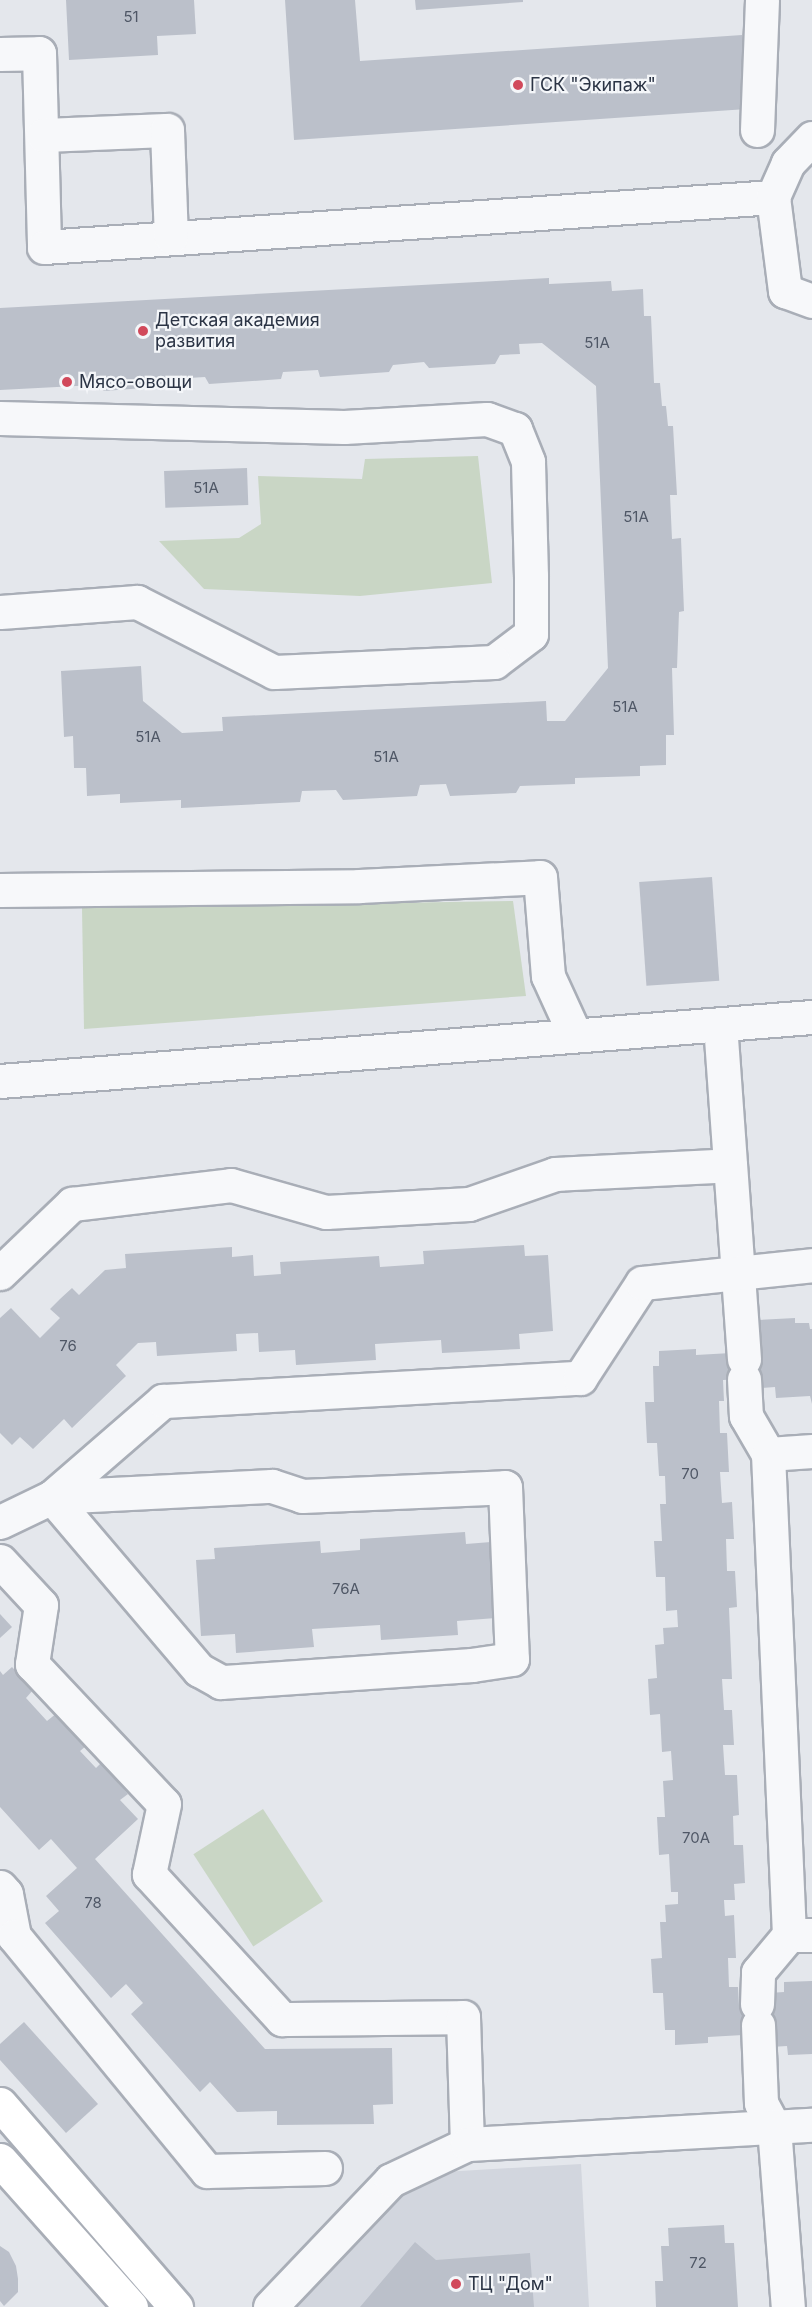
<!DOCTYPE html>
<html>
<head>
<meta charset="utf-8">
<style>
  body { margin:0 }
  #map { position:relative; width:812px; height:2307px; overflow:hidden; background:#e4e7ec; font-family:Inter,sans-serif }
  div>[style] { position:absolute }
  .built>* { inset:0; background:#d2d6de }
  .green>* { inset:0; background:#c9d6c5; transform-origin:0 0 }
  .building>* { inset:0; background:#bbc0ca; transform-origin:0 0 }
  .roads { filter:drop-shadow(2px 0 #a9aeb7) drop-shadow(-2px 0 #a9aeb7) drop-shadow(0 2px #a9aeb7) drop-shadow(0 -2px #a9aeb7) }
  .minor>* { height:33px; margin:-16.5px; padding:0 16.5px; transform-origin:16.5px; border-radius:16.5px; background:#f7f8fa }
  .major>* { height:33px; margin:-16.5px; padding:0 16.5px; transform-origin:16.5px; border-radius:16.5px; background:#fff }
  .dots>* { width:16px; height:16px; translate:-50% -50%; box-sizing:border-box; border:3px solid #f4f6f9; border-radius:50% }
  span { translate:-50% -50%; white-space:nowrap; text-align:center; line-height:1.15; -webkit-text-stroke:4.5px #f4f6f9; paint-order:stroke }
  .number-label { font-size:15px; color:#4f5766 }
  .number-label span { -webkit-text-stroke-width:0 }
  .poi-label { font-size:18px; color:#2b3445 }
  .left { translate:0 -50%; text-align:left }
</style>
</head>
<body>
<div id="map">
  <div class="built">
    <i style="clip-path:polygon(581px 2164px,589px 2307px,286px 2307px,404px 2191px,443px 2172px)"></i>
  </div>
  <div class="green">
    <i style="clip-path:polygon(478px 456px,492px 583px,360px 596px,204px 589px,159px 541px,239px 538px,261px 524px,258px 476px,362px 479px,365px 459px)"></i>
    <i style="clip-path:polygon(513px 901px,526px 996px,84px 1029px,82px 908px)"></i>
    <i style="left:263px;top:1809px;width:110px;height:83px;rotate:57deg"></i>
  </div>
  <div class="building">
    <i style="clip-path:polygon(66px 0,194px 0,196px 34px,157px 36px,158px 55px,69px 60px)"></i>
    <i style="clip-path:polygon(285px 0,355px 0,360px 61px,742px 35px,747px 109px,294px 140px)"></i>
    <i style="clip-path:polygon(415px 0,523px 0,523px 2px,416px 10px)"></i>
    <i style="clip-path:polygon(549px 278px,549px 284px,611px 281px,612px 291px,643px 289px,644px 316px,651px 316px,654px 383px,660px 383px,662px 406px,666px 406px,668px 426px,673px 426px,677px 495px,670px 495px,672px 539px,681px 538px,684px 611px,679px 612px,677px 668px,672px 668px,674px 735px,666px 735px,666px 765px,640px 766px,640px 776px,575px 778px,575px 784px,520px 786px,516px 793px,450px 796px,446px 784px,420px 785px,417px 796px,343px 800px,336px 790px,302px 791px,300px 802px,181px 808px,181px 800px,120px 803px,120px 794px,87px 796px,86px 768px,74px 768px,73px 736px,64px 737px,61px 671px,141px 666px,143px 701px,182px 733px,223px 731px,222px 717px,546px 701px,547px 721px,565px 721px,608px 668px,596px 386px,542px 343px,519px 344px,520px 354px,500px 355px,495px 364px,429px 368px,424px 362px,393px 365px,389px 372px,320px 377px,318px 370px,283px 372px,281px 379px,209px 384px,205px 377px,173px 379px,170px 386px,104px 391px,95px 385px,0 390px,0 308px)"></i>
    <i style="left:247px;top:468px;width:37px;height:83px;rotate:88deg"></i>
    <i style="left:712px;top:877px;width:104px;height:73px;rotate:86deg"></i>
    <i style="clip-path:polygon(524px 1245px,525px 1256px,548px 1255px,553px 1331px,519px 1334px,520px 1349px,442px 1353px,441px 1340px,375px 1344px,376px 1360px,296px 1365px,295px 1350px,259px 1352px,258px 1333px,236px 1334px,237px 1351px,157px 1356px,156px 1342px,138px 1343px,116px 1365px,126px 1376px,72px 1428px,64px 1419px,33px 1449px,20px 1437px,12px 1445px,0 1433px,0 1318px,11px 1308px,40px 1338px,60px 1318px,50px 1309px,60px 1299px,72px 1288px,79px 1295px,105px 1270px,126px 1268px,125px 1254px,232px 1247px,232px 1257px,253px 1255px,254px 1276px,281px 1274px,280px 1262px,379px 1256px,380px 1267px,424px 1264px,423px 1251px)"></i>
    <i style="clip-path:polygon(795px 1318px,795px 1323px,809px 1323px,810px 1329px,812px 1329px,812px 1404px,810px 1396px,776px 1398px,775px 1387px,762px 1388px,761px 1378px,723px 1380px,724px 1401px,719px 1401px,720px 1433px,727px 1433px,729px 1472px,720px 1472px,722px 1503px,732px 1502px,734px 1539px,726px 1539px,727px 1571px,735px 1571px,737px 1607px,729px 1608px,732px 1679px,722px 1679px,724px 1710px,732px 1710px,734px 1745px,723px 1745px,725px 1775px,737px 1775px,739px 1815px,733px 1816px,734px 1845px,743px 1845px,745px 1883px,734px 1884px,735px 1900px,724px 1900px,725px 1916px,734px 1915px,736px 1958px,728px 1958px,729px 1987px,738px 1987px,739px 2005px,769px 2004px,769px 1993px,784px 1992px,784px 1982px,812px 1981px,812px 2054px,788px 2055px,787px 2046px,771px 2047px,743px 2035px,708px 2037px,708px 2043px,675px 2045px,675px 2030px,665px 2030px,663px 1993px,653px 1993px,651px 1959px,662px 1958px,660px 1922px,666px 1922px,665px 1905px,678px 1904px,678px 1892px,671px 1892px,669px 1854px,659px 1855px,657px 1817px,665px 1817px,663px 1781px,673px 1780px,671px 1751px,662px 1752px,660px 1714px,650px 1715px,648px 1679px,657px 1678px,655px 1645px,664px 1644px,663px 1628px,678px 1627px,677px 1610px,666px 1611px,665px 1577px,656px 1577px,654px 1541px,662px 1541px,660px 1504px,666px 1504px,665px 1476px,659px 1476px,657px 1443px,647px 1443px,645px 1402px,654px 1402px,653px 1366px,659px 1366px,659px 1351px,696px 1349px,696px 1355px,731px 1353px,760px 1358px,758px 1320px)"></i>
    <i style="clip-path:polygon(465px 1532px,466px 1544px,491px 1542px,496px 1618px,457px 1621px,458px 1635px,381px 1640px,380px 1625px,312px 1629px,314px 1647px,236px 1653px,235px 1634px,201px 1636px,196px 1560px,215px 1559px,214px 1548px,320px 1541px,321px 1553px,360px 1550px,360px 1539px)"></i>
    <i style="clip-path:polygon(0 1614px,12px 1627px,0 1638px)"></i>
    <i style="clip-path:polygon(12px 1667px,33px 1690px,26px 1698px,47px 1721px,57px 1713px,86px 1746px,80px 1751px,96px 1768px,101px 1763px,128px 1794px,120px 1800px,138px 1819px,95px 1859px,265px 2049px,392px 2048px,393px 2104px,373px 2105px,374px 2124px,277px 2125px,277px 2111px,237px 2112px,210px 2082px,200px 2092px,131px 2014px,143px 2003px,126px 1984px,111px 1998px,45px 1923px,59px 1911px,46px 1896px,77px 1868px,51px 1839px,39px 1850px,0 1807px,0 1671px,3px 1675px)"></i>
    <i style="clip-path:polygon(24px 2022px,98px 2104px,66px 2133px,0 2060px,0 2044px)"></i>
    <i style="clip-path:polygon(724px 2225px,725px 2243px,734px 2243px,738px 2307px,656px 2307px,655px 2281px,663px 2281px,661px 2246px,669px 2246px,668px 2228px)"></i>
    <i style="clip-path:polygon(415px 2242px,436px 2260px,530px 2253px,534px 2307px,360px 2307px)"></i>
    <i style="clip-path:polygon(0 2246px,9px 2252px,16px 2266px,18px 2279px,18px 2292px,4px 2306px,0 2301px)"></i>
  </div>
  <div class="roads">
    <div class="minor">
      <i style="left:0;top:54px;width:39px;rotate:-1deg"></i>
      <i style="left:39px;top:53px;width:194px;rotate:88.5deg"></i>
      <i style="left:44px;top:247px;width:731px;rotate:-3.92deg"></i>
      <i style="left:757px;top:130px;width:130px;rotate:-87.8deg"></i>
      <i style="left:43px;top:135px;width:124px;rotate:-2.3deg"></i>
      <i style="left:167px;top:130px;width:107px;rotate:87.9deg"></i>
      <i style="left:812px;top:138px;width:35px;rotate:134deg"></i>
      <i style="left:788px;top:163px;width:37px;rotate:114deg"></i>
      <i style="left:773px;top:197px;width:95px;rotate:82.7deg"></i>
      <i style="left:785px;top:291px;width:29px;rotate:20deg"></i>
      <i style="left:0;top:418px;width:344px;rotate:1.5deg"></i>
      <i style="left:344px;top:427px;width:143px;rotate:-3.2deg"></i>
      <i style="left:487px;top:419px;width:30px;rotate:20deg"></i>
      <i style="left:515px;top:429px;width:35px;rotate:68deg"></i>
      <i style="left:528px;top:462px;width:114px;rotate:88.5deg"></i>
      <i style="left:531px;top:576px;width:58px;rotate:90deg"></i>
      <i style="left:531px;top:634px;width:46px;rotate:142.9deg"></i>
      <i style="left:494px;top:662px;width:220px;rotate:177.4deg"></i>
      <i style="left:274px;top:672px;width:154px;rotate:-152.9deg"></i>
      <i style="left:137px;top:602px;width:137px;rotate:175.8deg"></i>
      <i style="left:0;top:890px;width:359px;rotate:-0.6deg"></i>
      <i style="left:359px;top:886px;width:181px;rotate:-2.8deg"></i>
      <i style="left:540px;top:877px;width:99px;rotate:85.4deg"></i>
      <i style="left:548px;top:976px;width:65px;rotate:65.4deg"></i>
      <i style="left:720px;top:1024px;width:336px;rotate:85.9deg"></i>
      <i style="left:0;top:1081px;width:815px;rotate:-4.51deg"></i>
      <i style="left:0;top:1273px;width:100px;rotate:-43.8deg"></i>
      <i style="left:72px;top:1204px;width:160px;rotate:-6.8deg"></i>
      <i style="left:231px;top:1185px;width:99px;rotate:15.9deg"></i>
      <i style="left:326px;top:1212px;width:143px;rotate:-3.2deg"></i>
      <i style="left:469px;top:1204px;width:91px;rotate:-19.2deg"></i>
      <i style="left:555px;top:1174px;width:175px;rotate:-2.9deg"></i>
      <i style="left:744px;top:1379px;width:37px;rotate:87deg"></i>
      <i style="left:746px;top:1416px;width:44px;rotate:59.9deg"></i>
      <i style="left:812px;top:1451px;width:44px;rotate:176.1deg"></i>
      <i style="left:768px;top:1454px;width:481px;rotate:87.5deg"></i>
      <i style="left:789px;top:1935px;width:23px"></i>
      <i style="left:272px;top:1486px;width:32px;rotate:18deg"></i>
      <i style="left:302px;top:1496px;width:203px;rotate:-2.5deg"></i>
      <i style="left:505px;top:1487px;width:172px;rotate:87.7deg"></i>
      <i style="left:512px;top:1659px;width:40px;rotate:171.5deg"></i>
      <i style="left:472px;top:1665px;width:252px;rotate:176.1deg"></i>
      <i style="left:221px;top:1682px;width:25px;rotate:-151deg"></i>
      <i style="left:199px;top:1670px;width:227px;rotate:-130.4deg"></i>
      <i style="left:52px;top:1497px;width:220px;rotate:-2.9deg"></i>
      <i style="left:0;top:1522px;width:58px;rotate:-25.7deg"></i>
      <i style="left:52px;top:1497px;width:147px;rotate:-40.9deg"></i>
      <i style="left:163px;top:1401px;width:418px;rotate:-3.2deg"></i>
      <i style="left:580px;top:1378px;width:113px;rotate:-56.9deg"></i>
      <i style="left:642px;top:1283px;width:171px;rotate:-6deg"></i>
      <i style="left:0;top:1561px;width:60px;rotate:47deg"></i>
      <i style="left:41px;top:1605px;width:60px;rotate:98.7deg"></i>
      <i style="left:32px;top:1664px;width:192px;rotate:46.7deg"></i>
      <i style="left:164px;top:1804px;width:72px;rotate:102.1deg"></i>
      <i style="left:149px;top:1874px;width:197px;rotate:47.5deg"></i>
      <i style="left:282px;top:2019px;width:181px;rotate:-0.6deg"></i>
      <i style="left:463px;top:2017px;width:127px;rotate:88.2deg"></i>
      <i style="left:0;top:1887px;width:9px;rotate:49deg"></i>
      <i style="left:6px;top:1894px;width:43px;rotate:79.2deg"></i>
      <i style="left:14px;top:1936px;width:304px;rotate:50.6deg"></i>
      <i style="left:207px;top:2171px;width:118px;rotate:-1.5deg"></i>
      <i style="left:757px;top:2004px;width:32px;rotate:-88deg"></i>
      <i style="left:758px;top:1972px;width:48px;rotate:-50deg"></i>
      <i style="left:758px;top:2025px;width:78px;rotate:87.8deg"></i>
      <i style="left:761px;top:2103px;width:27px;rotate:62deg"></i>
      <i style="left:774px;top:2127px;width:181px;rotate:85.6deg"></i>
      <i style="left:270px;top:2307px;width:175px;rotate:-46.4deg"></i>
      <i style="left:391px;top:2180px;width:84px;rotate:-25.3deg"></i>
      <i style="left:467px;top:2144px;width:346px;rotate:-3.2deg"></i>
    </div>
    <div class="major">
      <i style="left:0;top:2104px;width:269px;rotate:49.1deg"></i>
      <i style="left:0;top:2160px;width:197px;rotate:48.3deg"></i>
    </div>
  </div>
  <div class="dots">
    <i style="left:518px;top:85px;background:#d1495b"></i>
    <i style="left:143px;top:331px;background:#d1495b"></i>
    <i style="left:67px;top:382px;background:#d1495b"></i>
    <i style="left:456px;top:2284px;background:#d1495b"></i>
  </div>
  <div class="number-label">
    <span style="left:131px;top:17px">51</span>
    <span style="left:597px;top:343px">51А</span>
    <span style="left:206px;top:488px">51А</span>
    <span style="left:636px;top:517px">51А</span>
    <span style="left:625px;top:707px">51А</span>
    <span style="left:148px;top:737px">51А</span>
    <span style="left:386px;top:757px">51А</span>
    <span style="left:68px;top:1346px">76</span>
    <span style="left:690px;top:1474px">70</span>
    <span style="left:346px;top:1589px">76А</span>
    <span style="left:696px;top:1838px">70А</span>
    <span style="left:93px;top:1903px">78</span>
    <span style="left:698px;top:2263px">72</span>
  </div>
  <div class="poi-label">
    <span class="left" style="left:530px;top:85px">ГСК "Экипаж"</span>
    <span class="left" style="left:155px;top:331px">Детская академия<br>развития</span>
    <span class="left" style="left:79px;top:382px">Мясо-овощи</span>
    <span class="left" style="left:468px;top:2284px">ТЦ "Дом"</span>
  </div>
</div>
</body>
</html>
